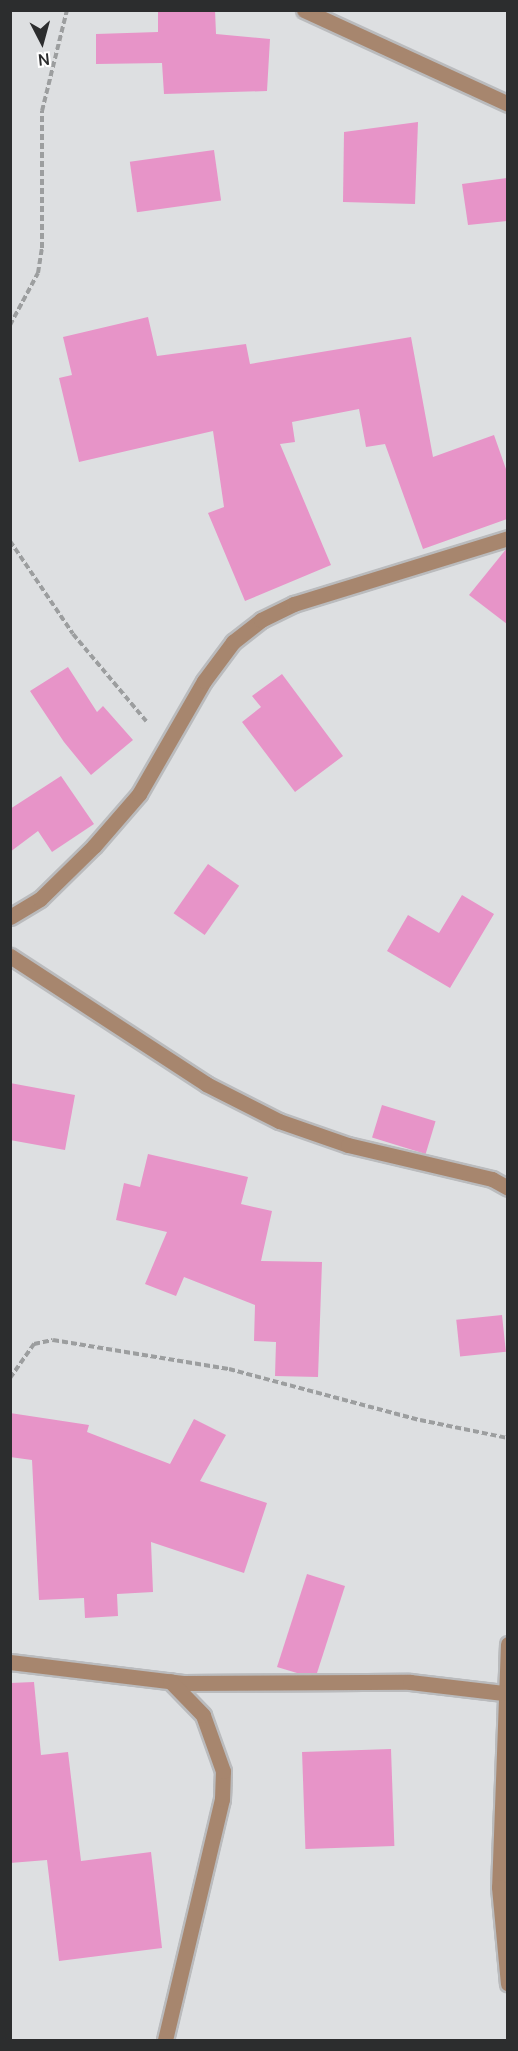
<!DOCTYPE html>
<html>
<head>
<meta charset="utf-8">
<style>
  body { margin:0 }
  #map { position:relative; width:518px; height:2051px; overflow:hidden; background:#dddfe1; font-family:Manrope,sans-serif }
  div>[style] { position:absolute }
  .building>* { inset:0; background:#e794c8; transform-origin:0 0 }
  .path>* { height:4px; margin-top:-2px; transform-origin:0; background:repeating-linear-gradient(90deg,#9c9e9f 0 6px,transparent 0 9px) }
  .roads { filter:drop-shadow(2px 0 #babbbd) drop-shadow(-2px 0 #babbbd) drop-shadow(0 2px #babbbd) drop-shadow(0 -2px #babbbd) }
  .minor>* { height:15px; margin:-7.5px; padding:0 7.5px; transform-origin:7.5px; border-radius:7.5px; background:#a7866e }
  span { translate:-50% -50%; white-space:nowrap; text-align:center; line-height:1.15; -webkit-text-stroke:5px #fff; paint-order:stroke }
  .frame { position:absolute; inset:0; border:12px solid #2c2d2e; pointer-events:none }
  .north { position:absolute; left:12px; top:12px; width:60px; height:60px; -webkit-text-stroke:4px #fff; paint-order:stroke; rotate:174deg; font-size:16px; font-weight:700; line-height:24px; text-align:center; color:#2c2d2e }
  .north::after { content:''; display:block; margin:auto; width:21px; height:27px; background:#2c2d2e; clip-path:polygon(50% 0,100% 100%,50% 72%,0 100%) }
</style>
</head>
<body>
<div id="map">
  <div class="building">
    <i style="clip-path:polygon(158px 10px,215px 10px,216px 34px,270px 39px,267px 91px,164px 94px,162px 63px,96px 64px,96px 34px,158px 32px)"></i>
    <i style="clip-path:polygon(418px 122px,415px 204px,343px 202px,344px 132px)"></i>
    <i style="left:214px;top:150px;width:51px;height:85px;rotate:82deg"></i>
    <i style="clip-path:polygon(507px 178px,507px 221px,468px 225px,462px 184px)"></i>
    <i style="clip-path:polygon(148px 317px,157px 356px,246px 344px,250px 364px,411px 337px,433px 457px,494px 435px,507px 472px,507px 519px,423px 549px,385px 444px,366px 447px,359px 409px,292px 422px,295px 442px,280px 444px,331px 565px,245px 601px,208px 513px,224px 507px,213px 431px,79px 462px,59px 378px,72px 375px,63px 337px)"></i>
    <i style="clip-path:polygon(507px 548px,507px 624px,469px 595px)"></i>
    <i style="clip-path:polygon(68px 667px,97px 712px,103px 706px,133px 740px,91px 775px,64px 742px,30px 691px)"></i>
    <i style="clip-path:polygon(282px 674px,343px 756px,295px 792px,242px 722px,261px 707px,252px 696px)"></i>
    <i style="clip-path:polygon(61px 776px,94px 824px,52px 852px,38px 831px,10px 852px,10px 809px)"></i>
    <i style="left:208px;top:864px;width:38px;height:60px;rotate:35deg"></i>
    <i style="clip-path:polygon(462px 895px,494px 914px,450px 988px,387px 951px,408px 915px,439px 933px)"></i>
    <i style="clip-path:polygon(10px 1083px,75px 1095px,65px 1150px,10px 1140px)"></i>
    <i style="left:382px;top:1105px;width:56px;height:34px;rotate:17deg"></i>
    <i style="clip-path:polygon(148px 1154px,248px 1177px,241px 1204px,272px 1211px,261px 1261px,322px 1262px,318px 1377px,275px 1376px,276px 1342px,254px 1341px,255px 1305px,184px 1277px,176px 1296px,145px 1284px,167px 1232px,116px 1220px,124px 1183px,140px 1187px)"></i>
    <i style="left:502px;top:1315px;width:37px;height:46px;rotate:84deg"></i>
    <i style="clip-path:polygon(10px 1413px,89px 1425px,87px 1432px,170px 1464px,194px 1419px,226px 1435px,200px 1481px,267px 1503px,244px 1573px,151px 1542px,153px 1592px,117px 1594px,118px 1616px,85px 1618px,84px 1598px,39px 1600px,32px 1460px,10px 1457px)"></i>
    <i style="clip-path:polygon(307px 1574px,345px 1586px,317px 1673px,297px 1673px,277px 1667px)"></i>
    <i style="clip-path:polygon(34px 1682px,41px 1755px,68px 1752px,81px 1861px,151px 1852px,162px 1948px,59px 1961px,47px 1860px,10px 1863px,10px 1683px)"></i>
    <i style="left:391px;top:1749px;width:97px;height:89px;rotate:88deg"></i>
  </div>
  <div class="path">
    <i style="left:10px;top:325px;width:59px;rotate:-61.7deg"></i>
    <i style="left:38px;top:273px;width:25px;rotate:-81deg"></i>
    <i style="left:42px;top:248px;width:137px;rotate:-90deg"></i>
    <i style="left:42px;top:111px;width:104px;rotate:-76.1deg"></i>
    <i style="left:10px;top:541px;width:112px;rotate:55.9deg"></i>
    <i style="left:73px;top:634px;width:114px;rotate:50deg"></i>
    <i style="left:10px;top:1378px;width:42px;rotate:-54.8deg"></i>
    <i style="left:34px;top:1344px;width:19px;rotate:-12deg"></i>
    <i style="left:53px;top:1340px;width:178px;rotate:9.4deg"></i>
    <i style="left:229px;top:1369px;width:198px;rotate:15deg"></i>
    <i style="left:420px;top:1420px;width:90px;rotate:11.6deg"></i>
  </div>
  <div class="roads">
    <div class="minor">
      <i style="left:304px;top:10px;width:225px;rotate:24.7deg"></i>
      <i style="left:10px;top:917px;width:35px;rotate:-31deg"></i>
      <i style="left:40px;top:899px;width:76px;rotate:-44.5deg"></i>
      <i style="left:94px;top:846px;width:69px;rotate:-49.1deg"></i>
      <i style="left:139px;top:794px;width:130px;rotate:-60.1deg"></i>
      <i style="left:204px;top:681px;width:49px;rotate:-53.4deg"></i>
      <i style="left:233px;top:642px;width:36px;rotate:-38deg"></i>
      <i style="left:261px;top:620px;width:37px;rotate:-26deg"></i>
      <i style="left:294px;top:604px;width:224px;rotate:-17.1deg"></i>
      <i style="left:10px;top:956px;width:234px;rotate:33.1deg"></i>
      <i style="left:206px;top:1084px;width:82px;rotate:26.9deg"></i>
      <i style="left:279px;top:1121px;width:73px;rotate:19.2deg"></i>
      <i style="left:348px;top:1145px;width:148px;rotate:13.3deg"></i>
      <i style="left:492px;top:1179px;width:18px;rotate:29deg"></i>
      <i style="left:508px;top:1644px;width:243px;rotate:92.1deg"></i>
      <i style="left:499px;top:1887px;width:97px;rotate:84.7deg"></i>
      <i style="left:10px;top:1662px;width:174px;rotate:6.9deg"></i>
      <i style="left:183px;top:1683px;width:227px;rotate:-0.3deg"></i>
      <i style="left:410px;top:1682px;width:94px;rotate:6.7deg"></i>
      <i style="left:165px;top:2040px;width:248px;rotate:-76.7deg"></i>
      <i style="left:222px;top:1799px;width:28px;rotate:-88deg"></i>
      <i style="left:223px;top:1771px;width:59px;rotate:-109.7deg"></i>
      <i style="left:203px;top:1715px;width:47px;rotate:-134.1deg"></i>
    </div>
  </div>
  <div class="frame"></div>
  <div class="north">N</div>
</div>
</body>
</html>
